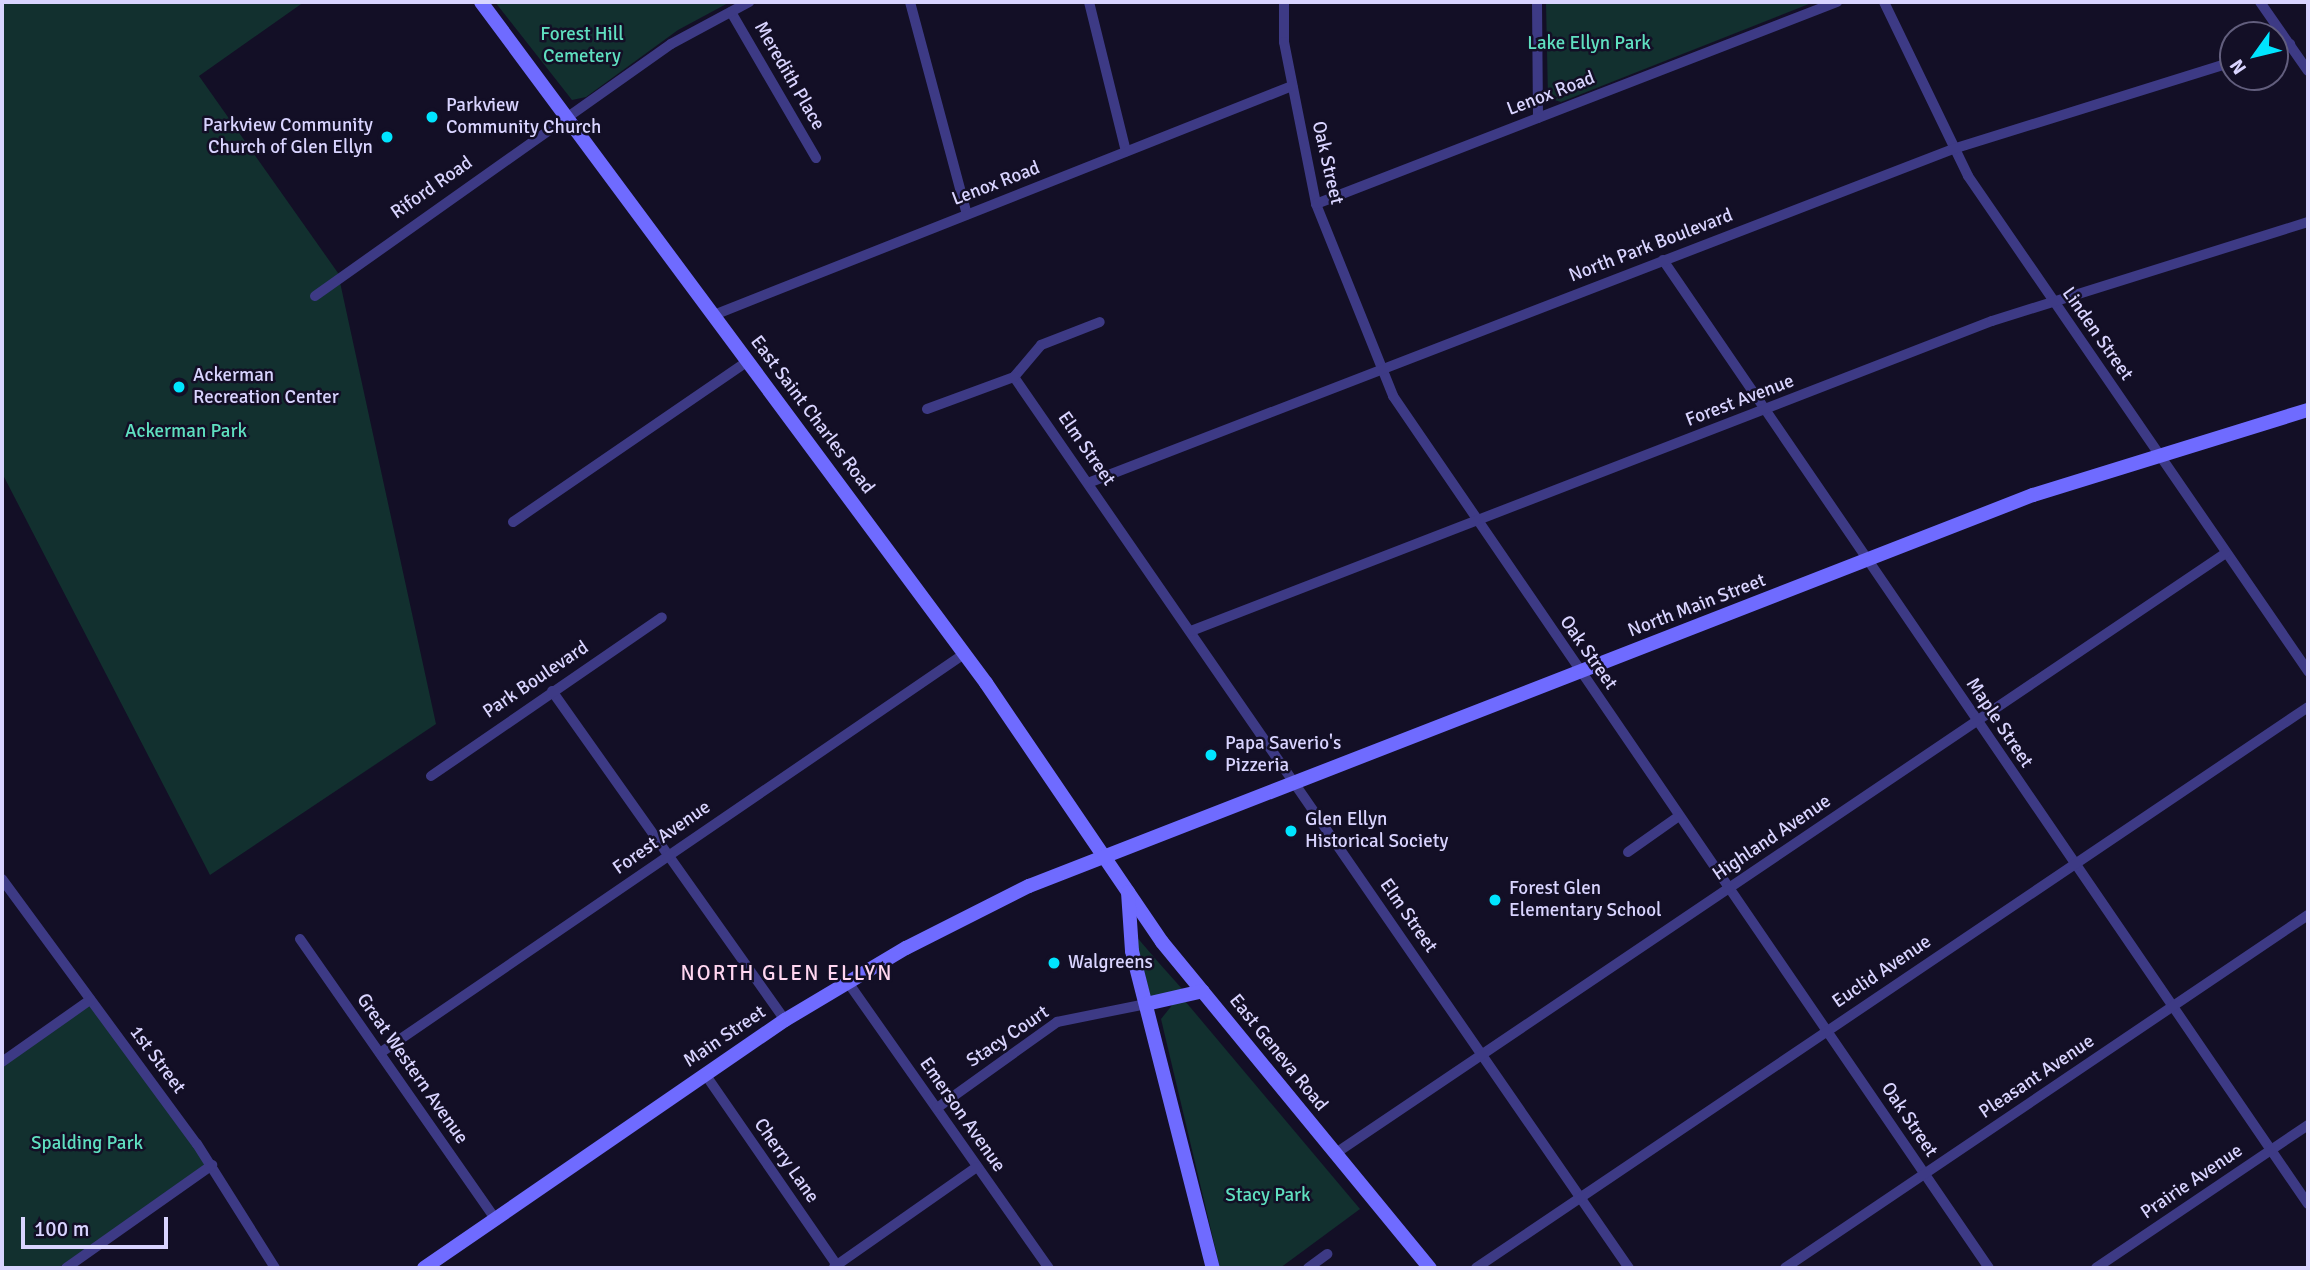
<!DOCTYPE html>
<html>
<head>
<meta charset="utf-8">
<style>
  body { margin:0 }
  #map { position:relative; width:2310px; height:1270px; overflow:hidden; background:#130f26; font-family:Signika,sans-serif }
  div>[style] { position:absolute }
  .green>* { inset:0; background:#12302f }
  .street>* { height:10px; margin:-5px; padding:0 5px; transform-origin:5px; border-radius:5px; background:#3d3a85 }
  .secondary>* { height:14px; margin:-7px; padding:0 7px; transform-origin:7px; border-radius:7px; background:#6f6bff }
  .dots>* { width:19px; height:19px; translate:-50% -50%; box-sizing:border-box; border:4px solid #130f26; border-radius:50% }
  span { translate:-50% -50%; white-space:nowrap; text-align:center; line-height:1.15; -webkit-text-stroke:5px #130f26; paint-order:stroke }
  .park-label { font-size:19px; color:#5fe0c0 }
  .street-label { font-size:19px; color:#d9d4ff }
  .poi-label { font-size:19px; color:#d9d4ff }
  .left { translate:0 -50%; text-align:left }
  .right { translate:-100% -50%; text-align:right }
  .neighbourhood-label { font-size:21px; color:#ffd6f0; letter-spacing:2px }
  .frame { position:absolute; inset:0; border:4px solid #d9d4ff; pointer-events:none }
  .north { position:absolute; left:2219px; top:21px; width:70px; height:70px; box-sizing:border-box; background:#130f26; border:2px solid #625e7d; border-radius:50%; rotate:236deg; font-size:19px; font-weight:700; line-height:28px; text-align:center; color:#d9d4ff }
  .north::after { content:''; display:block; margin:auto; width:24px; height:32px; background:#00e5ff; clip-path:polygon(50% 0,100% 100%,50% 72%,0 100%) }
  .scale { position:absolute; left:21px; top:1217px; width:147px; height:32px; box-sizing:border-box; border:4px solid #d9d4ff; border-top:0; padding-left:9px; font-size:21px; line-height:24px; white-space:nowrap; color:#d9d4ff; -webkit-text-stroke:5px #130f26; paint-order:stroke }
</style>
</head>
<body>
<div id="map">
  <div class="green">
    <i style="clip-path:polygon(2px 2px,304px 2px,199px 76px,338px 273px,436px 724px,210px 875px,2px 473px)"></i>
    <i style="clip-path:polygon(495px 2px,730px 2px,678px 30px,586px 97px,572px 100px)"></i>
    <i style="clip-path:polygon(1546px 2px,1814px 2px,1561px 102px,1548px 98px)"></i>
    <i style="clip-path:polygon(1135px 935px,1159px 963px,1184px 991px,1151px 998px)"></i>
    <i style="clip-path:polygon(1185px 1001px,1360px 1209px,1280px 1268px,1220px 1268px,1161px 1019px,1173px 1004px)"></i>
    <i style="clip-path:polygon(90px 1005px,207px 1163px,58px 1268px,2px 1268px,2px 1067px)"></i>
  </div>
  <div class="street">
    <i style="left:910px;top:2px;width:220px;rotate:75deg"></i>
    <i style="left:1089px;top:2px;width:154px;rotate:76.1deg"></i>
    <i style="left:1284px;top:2px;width:40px;rotate:90deg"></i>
    <i style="left:1284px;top:42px;width:165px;rotate:78.8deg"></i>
    <i style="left:1316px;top:204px;width:207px;rotate:68.1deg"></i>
    <i style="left:1393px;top:396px;width:1056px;rotate:55.65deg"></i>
    <i style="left:1537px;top:2px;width:116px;rotate:89.5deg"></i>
    <i style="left:1884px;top:2px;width:193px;rotate:64.2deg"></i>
    <i style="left:1968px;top:176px;width:601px;rotate:55.52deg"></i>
    <i style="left:2260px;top:2px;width:84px;rotate:55.2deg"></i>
    <i style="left:731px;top:12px;width:169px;rotate:59.8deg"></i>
    <i style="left:2275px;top:49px;width:16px;rotate:-18deg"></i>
    <i style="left:1316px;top:204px;width:559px;rotate:-21.19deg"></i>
    <i style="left:1663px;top:260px;width:1143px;rotate:55.66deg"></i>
    <i style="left:315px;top:296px;width:436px;rotate:-35.3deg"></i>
    <i style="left:671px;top:44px;width:89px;rotate:-28.3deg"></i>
    <i style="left:714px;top:315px;width:622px;rotate:-21.61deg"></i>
    <i style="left:1014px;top:377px;width:1083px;rotate:55.39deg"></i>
    <i style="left:1014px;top:377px;width:42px;rotate:-49.8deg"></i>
    <i style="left:1041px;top:345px;width:63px;rotate:-21.3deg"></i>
    <i style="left:927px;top:409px;width:93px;rotate:-20.2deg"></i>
    <i style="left:1088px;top:483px;width:927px;rotate:-21.11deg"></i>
    <i style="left:1953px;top:149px;width:293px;rotate:-17.3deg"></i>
    <i style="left:513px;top:522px;width:285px;rotate:-34.4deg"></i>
    <i style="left:1191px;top:631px;width:859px;rotate:-21.16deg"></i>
    <i style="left:1992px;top:321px;width:331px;rotate:-17.4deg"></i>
    <i style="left:552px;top:691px;width:403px;rotate:54.7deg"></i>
    <i style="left:431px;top:776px;width:280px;rotate:-34.5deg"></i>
    <i style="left:1628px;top:852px;width:62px;rotate:-35.2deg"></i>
    <i style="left:2px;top:879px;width:329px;rotate:53.7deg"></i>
    <i style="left:197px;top:1144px;width:146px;rotate:57.8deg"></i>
    <i style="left:300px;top:939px;width:341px;rotate:55.1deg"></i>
    <i style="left:847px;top:981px;width:351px;rotate:54.9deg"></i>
    <i style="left:380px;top:1053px;width:707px;rotate:-34.34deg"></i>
    <i style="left:2px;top:1062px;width:108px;rotate:-35.2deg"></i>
    <i style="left:705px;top:1074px;width:236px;rotate:55.4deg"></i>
    <i style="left:937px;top:1108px;width:148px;rotate:-35.6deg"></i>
    <i style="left:1057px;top:1022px;width:91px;rotate:-11.4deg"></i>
    <i style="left:1336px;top:1153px;width:1073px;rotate:-33.99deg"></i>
    <i style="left:834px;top:1267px;width:174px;rotate:-35deg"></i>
    <i style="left:66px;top:1268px;width:179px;rotate:-35.2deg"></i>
    <i style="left:1308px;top:1268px;width:24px;rotate:-36deg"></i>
    <i style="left:1476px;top:1268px;width:1003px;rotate:-33.99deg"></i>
    <i style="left:1785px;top:1268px;width:631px;rotate:-34.02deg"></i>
    <i style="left:2096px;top:1268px;width:256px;rotate:-34deg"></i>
  </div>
  <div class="secondary">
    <i style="left:481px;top:2px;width:848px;rotate:53.44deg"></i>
    <i style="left:986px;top:683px;width:313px;rotate:55.8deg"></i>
    <i style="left:1162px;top:942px;width:422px;rotate:50.6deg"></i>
    <i style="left:1128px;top:892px;width:59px;rotate:86.1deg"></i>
    <i style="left:1132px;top:951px;width:327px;rotate:75.7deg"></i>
    <i style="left:1146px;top:1004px;width:58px;rotate:-12.8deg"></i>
    <i style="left:424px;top:1268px;width:438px;rotate:-34.5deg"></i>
    <i style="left:785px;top:1020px;width:141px;rotate:-30.8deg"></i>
    <i style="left:906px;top:948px;width:138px;rotate:-26.8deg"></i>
    <i style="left:1029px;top:886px;width:1077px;rotate:-21.28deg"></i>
    <i style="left:2033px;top:495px;width:288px;rotate:-17.2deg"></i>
  </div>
  <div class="dots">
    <i style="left:432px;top:117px;background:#00e5ff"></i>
    <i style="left:387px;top:137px;background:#00e5ff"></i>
    <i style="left:179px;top:387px;background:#00e5ff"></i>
    <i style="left:1211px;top:755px;background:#00e5ff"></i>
    <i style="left:1291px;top:831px;background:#00e5ff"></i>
    <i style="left:1495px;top:900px;background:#00e5ff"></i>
    <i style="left:1054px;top:963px;background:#00e5ff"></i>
  </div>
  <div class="park-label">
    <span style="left:582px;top:46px">Forest Hill<br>Cemetery</span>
    <span style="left:1589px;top:44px">Lake Ellyn Park</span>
    <span style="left:186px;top:432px">Ackerman Park</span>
    <span style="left:87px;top:1144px">Spalding Park</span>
    <span style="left:1268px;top:1196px">Stacy Park</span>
  </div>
  <div class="street-label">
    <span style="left:789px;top:76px;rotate:60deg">Meredith Place</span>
    <span style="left:1551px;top:94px;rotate:-21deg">Lenox Road</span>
    <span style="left:1327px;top:163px;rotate:77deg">Oak Street</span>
    <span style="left:996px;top:184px;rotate:-21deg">Lenox Road</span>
    <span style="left:432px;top:188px;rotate:-35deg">Riford Road</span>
    <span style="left:1651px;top:246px;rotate:-21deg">North Park Boulevard</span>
    <span style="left:2097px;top:334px;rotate:55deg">Linden Street</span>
    <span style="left:1740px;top:401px;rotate:-21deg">Forest Avenue</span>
    <span style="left:812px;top:415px;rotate:53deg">East Saint Charles Road</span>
    <span style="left:1086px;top:449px;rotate:55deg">Elm Street</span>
    <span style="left:1697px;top:606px;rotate:-21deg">North Main Street</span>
    <span style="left:1588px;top:653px;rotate:55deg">Oak Street</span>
    <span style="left:536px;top:680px;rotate:-34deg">Park Boulevard</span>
    <span style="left:1999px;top:723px;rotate:56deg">Maple Street</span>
    <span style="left:662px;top:838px;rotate:-35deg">Forest Avenue</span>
    <span style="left:1772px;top:838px;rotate:-34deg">Highland Avenue</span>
    <span style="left:1408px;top:916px;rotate:55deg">Elm Street</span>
    <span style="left:1882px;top:972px;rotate:-34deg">Euclid Avenue</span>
    <span style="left:725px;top:1037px;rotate:-34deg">Main Street</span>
    <span style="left:1008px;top:1037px;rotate:-34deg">Stacy Court</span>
    <span style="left:1278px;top:1053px;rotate:51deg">East Geneva Road</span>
    <span style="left:157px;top:1060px;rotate:53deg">1st Street</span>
    <span style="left:412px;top:1069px;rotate:55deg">Great Western Avenue</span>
    <span style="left:2037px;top:1077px;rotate:-34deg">Pleasant Avenue</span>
    <span style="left:962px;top:1115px;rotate:55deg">Emerson Avenue</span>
    <span style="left:1909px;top:1120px;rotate:56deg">Oak Street</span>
    <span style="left:786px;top:1161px;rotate:55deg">Cherry Lane</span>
    <span style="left:2192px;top:1182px;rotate:-34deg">Prairie Avenue</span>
  </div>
  <div class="poi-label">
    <span class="left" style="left:446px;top:117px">Parkview<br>Community Church</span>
    <span class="right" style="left:373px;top:137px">Parkview Community<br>Church of Glen Ellyn</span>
    <span class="left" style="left:193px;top:387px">Ackerman<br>Recreation Center</span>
    <span class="left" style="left:1225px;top:755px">Papa Saverio's<br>Pizzeria</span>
    <span class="left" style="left:1305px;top:831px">Glen Ellyn<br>Historical Society</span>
    <span class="left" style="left:1509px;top:900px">Forest Glen<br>Elementary School</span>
    <span class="left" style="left:1068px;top:963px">Walgreens</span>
  </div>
  <div class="neighbourhood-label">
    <span style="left:787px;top:973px">NORTH GLEN ELLYN</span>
  </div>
  <div class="frame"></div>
  <div class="north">N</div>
  <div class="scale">100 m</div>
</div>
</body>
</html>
